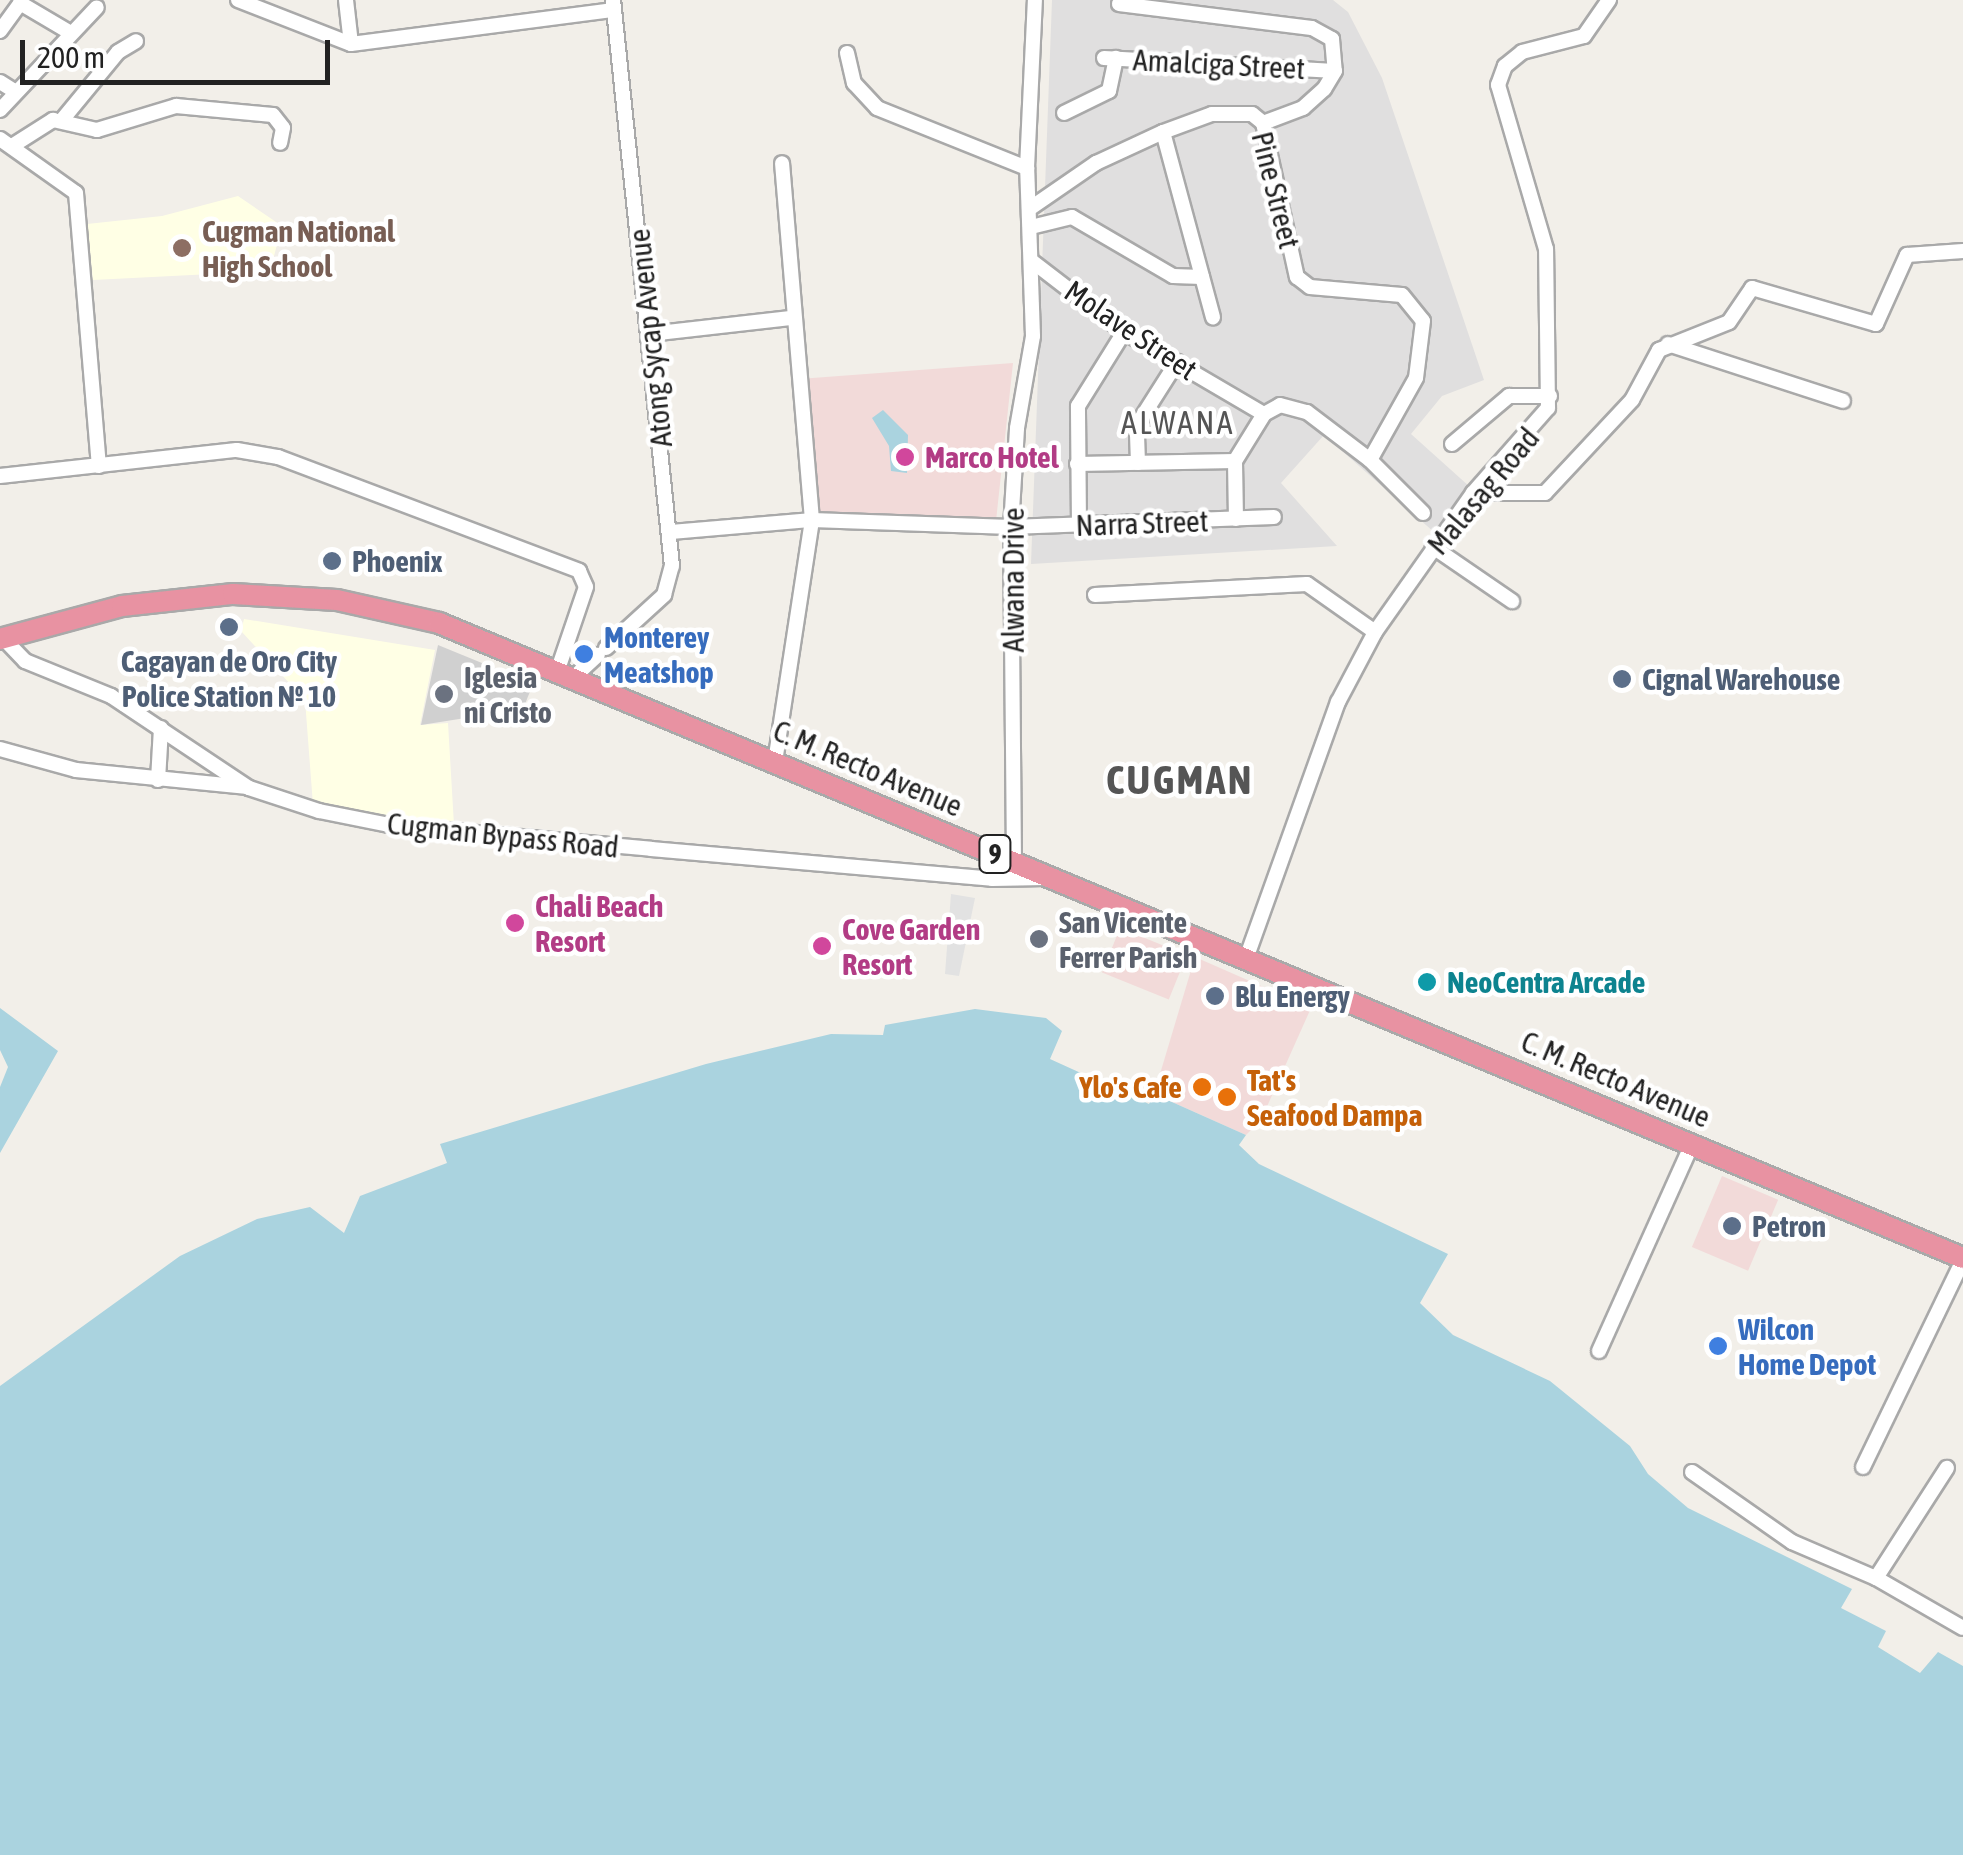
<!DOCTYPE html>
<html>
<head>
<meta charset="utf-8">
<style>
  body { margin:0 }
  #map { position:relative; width:1963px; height:1855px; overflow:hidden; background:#f2efe9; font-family:"Asap Condensed",sans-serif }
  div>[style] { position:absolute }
  .residential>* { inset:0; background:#e0dfdf }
  .commercial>* { inset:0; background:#f2dad9; transform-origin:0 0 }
  .education>* { inset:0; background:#ffffe5 }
  .religious>* { inset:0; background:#d0d0d0 }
  .parking>* { inset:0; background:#e2e2e2 }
  .water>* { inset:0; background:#aad3df }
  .roads { filter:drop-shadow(2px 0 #a9a9a9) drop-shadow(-2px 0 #a9a9a9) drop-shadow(0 2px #a9a9a9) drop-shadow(0 -2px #a9a9a9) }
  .minor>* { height:14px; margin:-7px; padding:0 7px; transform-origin:7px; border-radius:7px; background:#fff }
  .highway>* { height:20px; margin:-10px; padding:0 10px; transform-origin:10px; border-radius:10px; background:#e892a2 }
  .dots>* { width:28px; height:28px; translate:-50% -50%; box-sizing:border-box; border:5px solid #fff; border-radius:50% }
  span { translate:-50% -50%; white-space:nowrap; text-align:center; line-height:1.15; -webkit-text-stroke:9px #fff; paint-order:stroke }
  .shield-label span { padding:2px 8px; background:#fff; border:2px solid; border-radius:8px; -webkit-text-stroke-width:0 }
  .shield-label { font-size:28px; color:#222; font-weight:700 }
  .street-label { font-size:30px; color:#222 }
  .education-label { font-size:30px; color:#785e54; font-weight:700 }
  .left { translate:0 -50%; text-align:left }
  .hotel-label { font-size:30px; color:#b23c85; font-weight:700 }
  .service-label { font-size:30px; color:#4e5e75; font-weight:700 }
  .shop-label { font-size:30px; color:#366cbe; font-weight:700 }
  .worship-label { font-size:30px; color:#5b616d; font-weight:700 }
  .culture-label { font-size:30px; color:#0d838f; font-weight:700 }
  .food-label { font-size:30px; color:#c56008; font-weight:700 }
  .right { translate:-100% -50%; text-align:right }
  .neighbourhood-label { font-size:32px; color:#555; letter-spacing:2.5px }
  .district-label { font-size:40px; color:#555; font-weight:700; letter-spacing:2.5px }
  .scale { position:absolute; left:20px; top:40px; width:310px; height:45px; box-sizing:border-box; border:5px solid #222; border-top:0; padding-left:12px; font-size:30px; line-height:35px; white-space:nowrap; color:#222; -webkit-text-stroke:8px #fff; paint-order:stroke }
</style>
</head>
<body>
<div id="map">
  <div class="residential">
    <i style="clip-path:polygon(1052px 0,1333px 0,1348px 12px,1382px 78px,1484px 380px,1442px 396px,1411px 434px,1470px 487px,1435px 533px,1324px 435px,1281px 483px,1337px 546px,1031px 564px)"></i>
  </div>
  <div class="commercial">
    <i style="clip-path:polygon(1013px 363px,996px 521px,816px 515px,799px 379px)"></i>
    <i style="left:1120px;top:928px;width:72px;height:48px;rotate:22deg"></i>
    <i style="clip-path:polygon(1195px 957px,1311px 1008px,1261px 1120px,1246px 1135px,1154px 1094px)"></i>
    <i style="left:1722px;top:1176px;width:61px;height:77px;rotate:23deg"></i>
  </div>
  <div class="education">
    <i style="clip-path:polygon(238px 196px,282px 226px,270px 271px,93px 280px,87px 224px,162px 216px)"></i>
    <i style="clip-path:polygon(244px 619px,435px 650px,420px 725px,448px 723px,454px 825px,313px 805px,305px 700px,241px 631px)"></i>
  </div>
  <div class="religious">
    <i style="clip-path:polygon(438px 645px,533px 684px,523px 709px,421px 725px)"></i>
  </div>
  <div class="parking">
    <i style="clip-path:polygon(951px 894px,975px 898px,959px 976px,945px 974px)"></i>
  </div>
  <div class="water">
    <i style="clip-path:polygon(883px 410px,908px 435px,907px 473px,891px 471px,889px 446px,872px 418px)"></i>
    <i style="clip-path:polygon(0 1008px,58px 1051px,0 1153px,0 1087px,8px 1067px,0 1050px)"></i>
    <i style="clip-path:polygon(975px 1009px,1046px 1018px,1062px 1031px,1050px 1059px,1149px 1104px,1154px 1094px,1246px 1135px,1239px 1145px,1259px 1164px,1448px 1254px,1420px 1303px,1453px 1335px,1550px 1381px,1630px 1446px,1648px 1474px,1688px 1508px,1852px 1589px,1841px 1608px,1886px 1631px,1878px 1647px,1920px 1673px,1938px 1652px,1963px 1666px,1963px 1855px,0 1855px,0 1386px,180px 1256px,257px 1219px,310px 1207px,344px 1233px,360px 1196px,447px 1163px,440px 1144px,706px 1064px,831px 1034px,883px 1035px,885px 1025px)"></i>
  </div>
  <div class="roads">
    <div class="minor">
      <i style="left:238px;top:0;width:121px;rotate:21.3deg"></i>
      <i style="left:351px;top:44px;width:265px;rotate:-7.4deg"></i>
      <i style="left:346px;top:0;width:44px;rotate:83.5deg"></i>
      <i style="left:1119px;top:4px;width:194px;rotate:7.1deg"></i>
      <i style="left:1312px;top:28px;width:23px;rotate:29deg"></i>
      <i style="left:1332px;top:39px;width:32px;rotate:85deg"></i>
      <i style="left:1335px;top:71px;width:21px;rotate:121deg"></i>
      <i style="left:1324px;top:89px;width:28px;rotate:138deg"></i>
      <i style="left:1303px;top:108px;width:43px;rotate:159.4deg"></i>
      <i style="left:0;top:31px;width:34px;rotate:-54deg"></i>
      <i style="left:20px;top:3px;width:59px;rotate:30.5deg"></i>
      <i style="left:847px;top:53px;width:31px;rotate:77deg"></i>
      <i style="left:854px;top:83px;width:34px;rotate:47deg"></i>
      <i style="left:877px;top:108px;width:162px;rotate:21.8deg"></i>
      <i style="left:1104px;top:58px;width:231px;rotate:3.2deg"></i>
      <i style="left:0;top:82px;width:19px;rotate:32deg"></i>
      <i style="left:0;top:110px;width:141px;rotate:-46.7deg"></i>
      <i style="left:1064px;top:113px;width:50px;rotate:-26.1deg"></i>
      <i style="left:1109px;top:91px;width:34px;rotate:-78deg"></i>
      <i style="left:62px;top:120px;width:88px;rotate:-50.5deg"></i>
      <i style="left:118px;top:52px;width:21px;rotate:-31deg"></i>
      <i style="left:1163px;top:132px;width:192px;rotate:74.9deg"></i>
      <i style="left:0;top:139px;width:93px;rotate:35.4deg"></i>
      <i style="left:76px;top:193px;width:274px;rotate:85.2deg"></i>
      <i style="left:12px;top:146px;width:49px;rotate:-32.4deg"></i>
      <i style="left:53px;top:120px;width:45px;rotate:12.8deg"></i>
      <i style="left:97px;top:130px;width:83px;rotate:-16.9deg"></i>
      <i style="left:176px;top:106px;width:97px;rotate:5.3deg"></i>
      <i style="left:273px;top:115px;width:16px;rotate:52deg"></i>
      <i style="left:283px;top:128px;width:15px;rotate:101deg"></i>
      <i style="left:1032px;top:207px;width:78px;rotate:-34.5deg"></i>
      <i style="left:1096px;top:163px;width:74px;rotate:-24.8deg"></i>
      <i style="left:1163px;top:132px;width:52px;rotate:-20.2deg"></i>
      <i style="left:1212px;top:114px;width:40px"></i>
      <i style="left:1252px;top:114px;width:14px;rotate:39deg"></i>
      <i style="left:1263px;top:123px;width:158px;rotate:77.6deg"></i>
      <i style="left:1297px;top:277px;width:16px;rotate:38deg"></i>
      <i style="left:1310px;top:287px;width:92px;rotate:5deg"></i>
      <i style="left:1402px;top:295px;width:33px;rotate:51deg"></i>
      <i style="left:1423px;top:321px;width:57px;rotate:97deg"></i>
      <i style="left:1416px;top:378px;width:94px;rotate:119.3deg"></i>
      <i style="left:1031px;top:227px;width:42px;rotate:-13.7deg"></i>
      <i style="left:1072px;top:217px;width:117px;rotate:30.3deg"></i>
      <i style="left:1173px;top:276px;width:29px;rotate:2deg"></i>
      <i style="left:1033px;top:262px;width:115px;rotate:37.6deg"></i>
      <i style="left:1124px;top:332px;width:162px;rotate:30.4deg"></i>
      <i style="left:1264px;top:414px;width:18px;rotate:-29deg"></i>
      <i style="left:1280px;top:405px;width:28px;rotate:15deg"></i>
      <i style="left:1307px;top:412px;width:79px;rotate:37.3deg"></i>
      <i style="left:1370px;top:460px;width:75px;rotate:45deg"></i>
      <i style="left:650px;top:334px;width:141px;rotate:-6.5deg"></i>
      <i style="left:1668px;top:344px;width:184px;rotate:18deg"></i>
      <i style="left:1452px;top:444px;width:75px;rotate:-40.1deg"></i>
      <i style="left:1509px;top:396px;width:41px"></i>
      <i style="left:1138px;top:463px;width:38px;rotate:-92deg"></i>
      <i style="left:1137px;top:425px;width:75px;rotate:-57.6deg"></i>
      <i style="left:1077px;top:464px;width:158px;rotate:-1.1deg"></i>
      <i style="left:0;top:476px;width:238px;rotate:-6.3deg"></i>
      <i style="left:237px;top:450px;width:42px;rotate:9.7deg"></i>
      <i style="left:278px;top:457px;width:322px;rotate:20.7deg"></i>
      <i style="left:579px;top:571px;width:17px;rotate:66deg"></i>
      <i style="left:586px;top:587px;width:90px;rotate:108.8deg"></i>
      <i style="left:1473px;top:493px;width:72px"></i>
      <i style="left:1545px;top:493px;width:127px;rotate:-46.9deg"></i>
      <i style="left:1632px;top:400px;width:57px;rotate:-61.6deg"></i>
      <i style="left:1659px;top:350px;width:75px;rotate:-21.8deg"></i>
      <i style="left:1729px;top:322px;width:41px;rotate:-55.9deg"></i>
      <i style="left:1752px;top:288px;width:129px;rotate:16.2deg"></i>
      <i style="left:1876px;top:324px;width:76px;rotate:-65.8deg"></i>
      <i style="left:1907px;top:255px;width:56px;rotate:-4.1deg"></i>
      <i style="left:1236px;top:519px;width:58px;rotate:-91deg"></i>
      <i style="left:1235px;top:461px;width:55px;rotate:-58.3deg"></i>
      <i style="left:1079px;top:526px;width:120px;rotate:-90.5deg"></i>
      <i style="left:1078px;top:406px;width:87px;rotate:-58.1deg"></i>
      <i style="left:671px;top:532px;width:142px;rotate:-4.9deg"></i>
      <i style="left:812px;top:520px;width:199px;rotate:2deg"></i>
      <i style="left:1011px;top:527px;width:263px;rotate:-2.2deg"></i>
      <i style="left:1433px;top:547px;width:96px;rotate:34.4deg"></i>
      <i style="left:1095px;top:595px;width:212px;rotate:-3deg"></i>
      <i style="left:1307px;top:584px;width:83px;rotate:35.2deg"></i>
      <i style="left:3px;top:638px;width:32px;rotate:46deg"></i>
      <i style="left:25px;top:661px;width:93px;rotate:22.1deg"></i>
      <i style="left:111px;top:696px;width:166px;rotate:33.7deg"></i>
      <i style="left:249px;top:788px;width:74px;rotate:18.2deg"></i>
      <i style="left:319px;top:811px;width:71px;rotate:11.3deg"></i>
      <i style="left:389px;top:825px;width:263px;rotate:5.2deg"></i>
      <i style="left:651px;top:849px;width:342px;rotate:5deg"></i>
      <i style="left:992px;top:879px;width:53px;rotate:-1.1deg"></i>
      <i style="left:606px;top:648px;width:79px;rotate:-42.4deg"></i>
      <i style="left:664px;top:595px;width:30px;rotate:-75deg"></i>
      <i style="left:672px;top:566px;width:569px;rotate:-95.95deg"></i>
      <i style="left:573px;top:678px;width:34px;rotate:-43deg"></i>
      <i style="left:0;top:749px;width:79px;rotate:15.4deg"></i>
      <i style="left:76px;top:770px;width:170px;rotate:5.7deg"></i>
      <i style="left:775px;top:762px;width:245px;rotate:-81.3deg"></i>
      <i style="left:812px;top:520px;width:358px;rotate:-94.8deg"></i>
      <i style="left:158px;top:780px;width:52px;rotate:-86.7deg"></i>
      <i style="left:1014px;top:862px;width:335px;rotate:-90.5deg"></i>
      <i style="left:1011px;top:527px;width:99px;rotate:-86.5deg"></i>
      <i style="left:1017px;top:428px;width:93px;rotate:-80.1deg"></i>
      <i style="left:1033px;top:336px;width:168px;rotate:-92deg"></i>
      <i style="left:1027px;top:168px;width:168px;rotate:-87.3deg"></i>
      <i style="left:1247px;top:956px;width:270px;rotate:-70.3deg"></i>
      <i style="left:1338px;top:702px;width:79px;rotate:-62.1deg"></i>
      <i style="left:1375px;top:632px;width:170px;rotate:-54.8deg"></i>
      <i style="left:1473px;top:493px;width:113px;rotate:-48.6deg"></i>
      <i style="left:1548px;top:408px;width:159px;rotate:-90.7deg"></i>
      <i style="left:1546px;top:249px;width:171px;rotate:-106.3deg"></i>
      <i style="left:1498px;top:85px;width:20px;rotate:-70deg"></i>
      <i style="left:1505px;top:66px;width:22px;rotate:-39deg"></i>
      <i style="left:1522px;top:52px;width:64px;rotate:-14.5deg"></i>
      <i style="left:1584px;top:36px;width:44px;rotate:-55.2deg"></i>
      <i style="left:1599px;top:1351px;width:227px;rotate:-65.8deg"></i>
      <i style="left:1863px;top:1467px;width:230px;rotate:-64.2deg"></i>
      <i style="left:1692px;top:1472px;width:122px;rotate:35deg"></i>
      <i style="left:1792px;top:1542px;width:91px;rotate:23.2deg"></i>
      <i style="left:1876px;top:1578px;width:100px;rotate:29.9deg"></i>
      <i style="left:1876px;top:1578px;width:131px;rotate:-57.2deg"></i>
    </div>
    <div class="highway">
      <i style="left:0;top:639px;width:126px;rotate:-15.1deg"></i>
      <i style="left:122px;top:606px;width:112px;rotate:-6.2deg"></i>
      <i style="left:233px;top:594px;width:104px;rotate:3.3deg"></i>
      <i style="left:337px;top:600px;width:105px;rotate:12.7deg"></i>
      <i style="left:439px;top:623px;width:1651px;rotate:22.62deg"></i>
    </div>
  </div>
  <div class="dots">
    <i style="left:182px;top:248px;background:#8d6e63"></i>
    <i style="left:905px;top:457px;background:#d1479c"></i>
    <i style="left:332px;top:561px;background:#5c6f8a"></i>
    <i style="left:229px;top:627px;background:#5c6f8a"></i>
    <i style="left:584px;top:654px;background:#3f7fe0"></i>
    <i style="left:1622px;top:679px;background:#5c6f8a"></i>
    <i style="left:444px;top:694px;background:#6b7280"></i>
    <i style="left:515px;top:923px;background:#d1479c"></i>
    <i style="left:1039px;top:939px;background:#6b7280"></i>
    <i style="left:822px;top:946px;background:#d1479c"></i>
    <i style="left:1427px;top:982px;background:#0f9aa8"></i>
    <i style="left:1215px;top:996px;background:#5c6f8a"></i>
    <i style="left:1202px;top:1087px;background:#e8710a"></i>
    <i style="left:1227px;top:1097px;background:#e8710a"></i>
    <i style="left:1732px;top:1226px;background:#5c6f8a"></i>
    <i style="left:1718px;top:1346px;background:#3f7fe0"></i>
  </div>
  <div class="shield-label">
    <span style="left:995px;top:854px">9</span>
  </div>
  <div class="street-label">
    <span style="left:1219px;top:64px;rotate:3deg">Amalciga Street</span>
    <span style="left:1276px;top:190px;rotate:76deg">Pine Street</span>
    <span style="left:1131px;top:330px;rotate:34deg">Molave Street</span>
    <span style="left:650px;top:338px;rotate:-96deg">Atong Sycap Avenue</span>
    <span style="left:1483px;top:491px;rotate:-50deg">Malasag Road</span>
    <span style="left:1142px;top:523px;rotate:-2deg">Narra Street</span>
    <span style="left:1013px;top:580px;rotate:-90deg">Alwana Drive</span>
    <span style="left:868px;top:768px;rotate:23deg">C. M. Recto Avenue</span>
    <span style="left:503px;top:835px;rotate:6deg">Cugman Bypass Road</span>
    <span style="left:1616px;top:1079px;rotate:23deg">C. M. Recto Avenue</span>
  </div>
  <div class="education-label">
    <span class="left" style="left:202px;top:248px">Cugman National<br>High School</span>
  </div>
  <div class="hotel-label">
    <span class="left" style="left:925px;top:457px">Marco Hotel</span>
    <span class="left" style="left:535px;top:923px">Chali Beach<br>Resort</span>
    <span class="left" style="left:842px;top:946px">Cove Garden<br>Resort</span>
  </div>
  <div class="service-label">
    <span class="left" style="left:352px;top:561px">Phoenix</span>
    <span style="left:229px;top:678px">Cagayan de Oro City<br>Police Station № 10</span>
    <span class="left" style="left:1642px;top:679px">Cignal Warehouse</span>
    <span class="left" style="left:1235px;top:996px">Blu Energy</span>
    <span class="left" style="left:1752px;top:1226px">Petron</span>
  </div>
  <div class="shop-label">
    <span class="left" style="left:604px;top:654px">Monterey<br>Meatshop</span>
    <span class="left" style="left:1738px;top:1346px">Wilcon<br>Home Depot</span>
  </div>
  <div class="worship-label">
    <span class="left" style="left:464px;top:694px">Iglesia<br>ni Cristo</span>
    <span class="left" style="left:1059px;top:939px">San Vicente<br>Ferrer Parish</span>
  </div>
  <div class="culture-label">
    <span class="left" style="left:1447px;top:982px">NeoCentra Arcade</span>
  </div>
  <div class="food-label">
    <span class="left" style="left:1247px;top:1097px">Tat's<br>Seafood Dampa</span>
    <span class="right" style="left:1182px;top:1087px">Ylo's Cafe</span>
  </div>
  <div class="neighbourhood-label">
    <span style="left:1178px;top:423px">ALWANA</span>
  </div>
  <div class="district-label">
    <span style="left:1180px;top:780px">CUGMAN</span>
  </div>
  <div class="scale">200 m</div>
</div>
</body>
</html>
